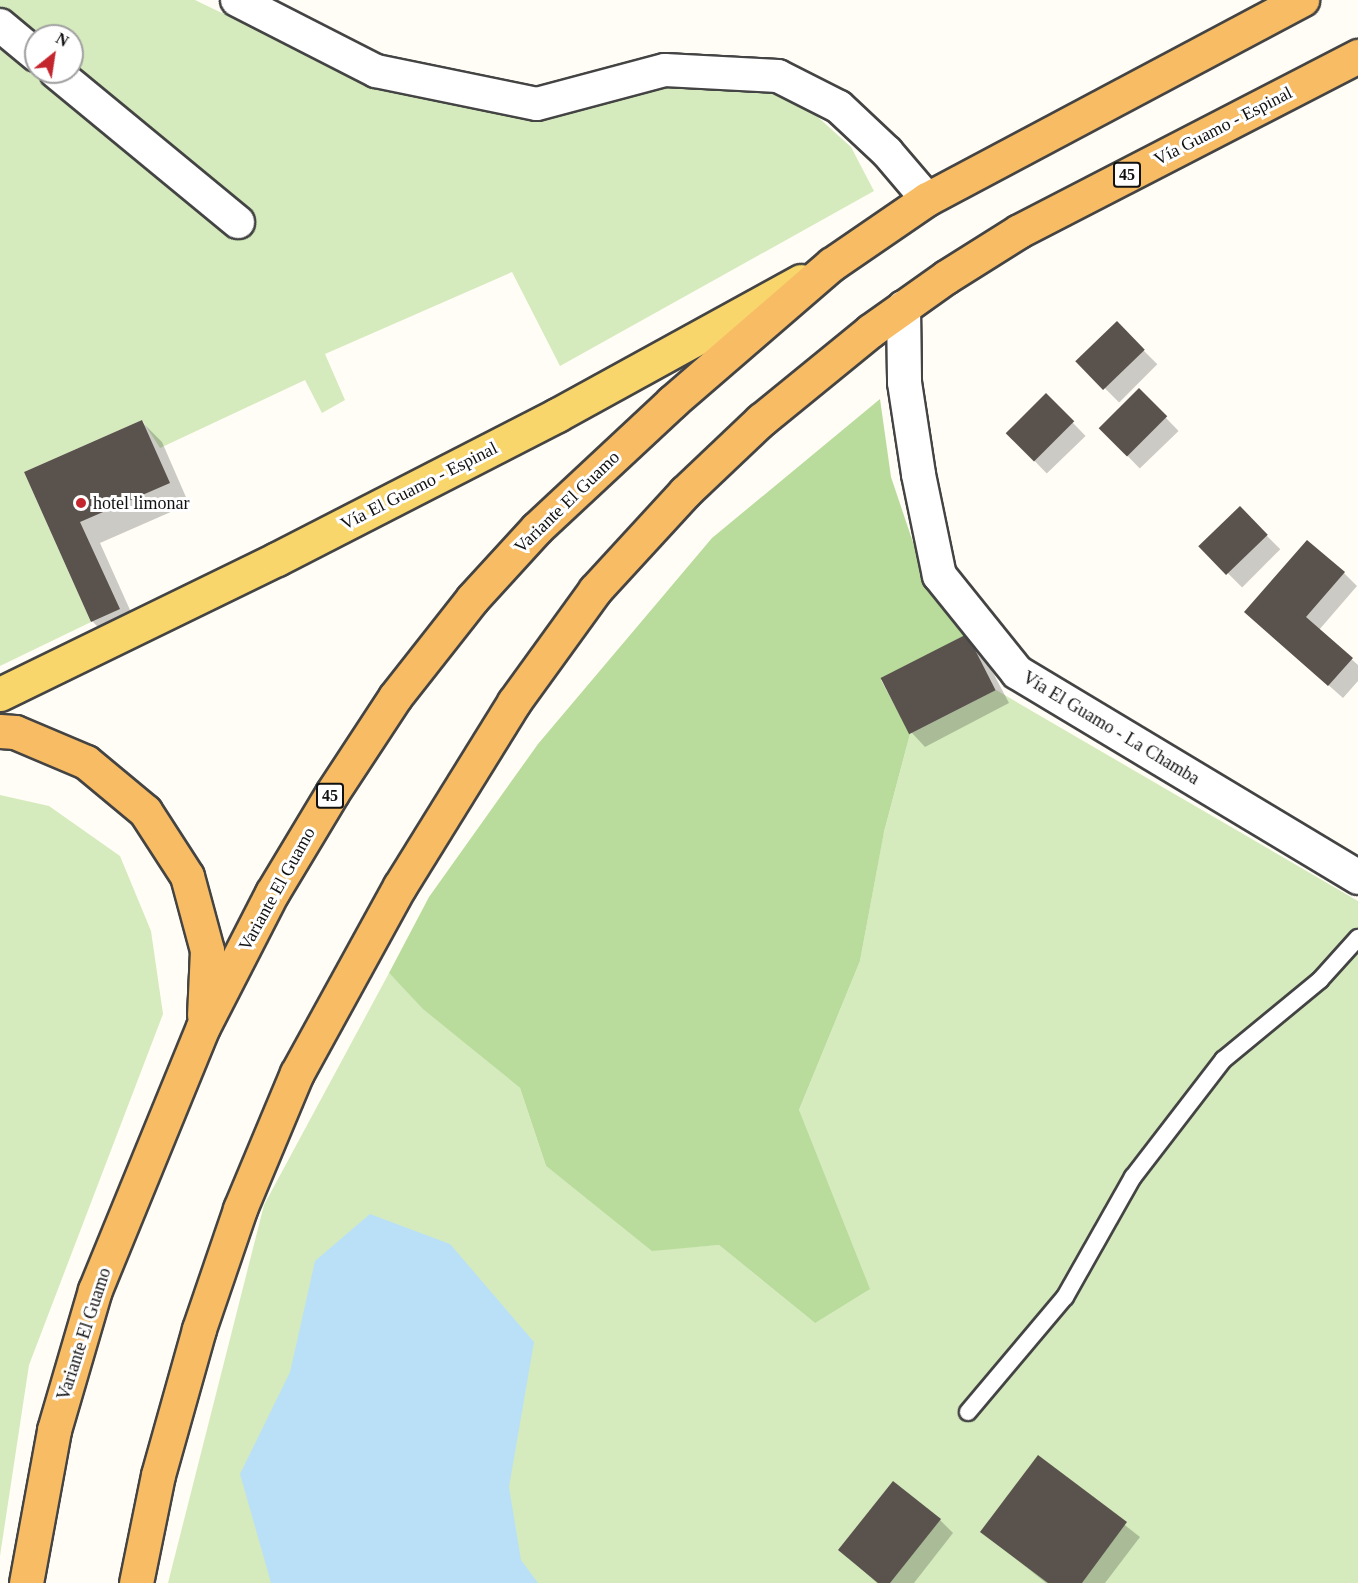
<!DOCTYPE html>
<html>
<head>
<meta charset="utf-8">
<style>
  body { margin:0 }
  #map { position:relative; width:1358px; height:1583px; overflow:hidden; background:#fffdf5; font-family:"Times New Roman",serif }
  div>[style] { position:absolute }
  .green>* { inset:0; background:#d5ebbd }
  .forest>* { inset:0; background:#b9dc9c }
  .water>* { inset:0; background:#b9e0f7 }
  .shadow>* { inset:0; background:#0003; transform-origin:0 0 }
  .building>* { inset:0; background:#5a524d; transform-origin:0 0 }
  .roads { filter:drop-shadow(2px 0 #444) drop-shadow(-2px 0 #444) drop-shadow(0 2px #444) drop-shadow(0 -2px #444) }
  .service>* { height:16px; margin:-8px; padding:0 8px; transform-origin:8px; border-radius:8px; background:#fff }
  .minor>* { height:32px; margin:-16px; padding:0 16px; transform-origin:16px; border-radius:16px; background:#fff }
  .tertiary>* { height:33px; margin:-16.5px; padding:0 16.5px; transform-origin:16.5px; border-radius:16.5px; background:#fff }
  .primary>* { height:33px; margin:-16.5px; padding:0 16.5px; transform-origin:16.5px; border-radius:16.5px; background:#f9d66b }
  .trunk>* { height:33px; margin:-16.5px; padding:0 16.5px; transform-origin:16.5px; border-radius:16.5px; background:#f7bc64 }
  .dots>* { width:16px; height:16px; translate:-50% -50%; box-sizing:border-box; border:3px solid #fff; border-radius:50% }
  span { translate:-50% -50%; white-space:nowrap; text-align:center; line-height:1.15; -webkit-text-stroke:6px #fff; paint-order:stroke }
  .shield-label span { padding:2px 4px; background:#fff; border:2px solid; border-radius:4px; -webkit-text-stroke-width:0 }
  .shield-label { font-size:16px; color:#111; font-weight:700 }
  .street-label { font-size:18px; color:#111 }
  .poi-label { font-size:18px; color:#111 }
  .left { translate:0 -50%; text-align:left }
  .north { position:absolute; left:24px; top:24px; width:60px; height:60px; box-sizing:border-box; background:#fff; border:2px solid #a0a0a0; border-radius:50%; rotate:30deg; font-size:16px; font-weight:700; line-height:24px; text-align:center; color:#111 }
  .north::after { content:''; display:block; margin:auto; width:21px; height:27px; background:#c4262e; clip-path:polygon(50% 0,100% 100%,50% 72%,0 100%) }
</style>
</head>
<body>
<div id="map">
  <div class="green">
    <i style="clip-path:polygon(evenodd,0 0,195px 0,367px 83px,541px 118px,685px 78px,790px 92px,851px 147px,874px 191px,560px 366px,512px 272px,325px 354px,345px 400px,322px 413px,305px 380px,160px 448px,142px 420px,24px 472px,91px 622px,0 666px,0 0,36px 36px,72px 36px,72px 72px,36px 72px,36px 36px)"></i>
    <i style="clip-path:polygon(996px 690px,1358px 901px,1358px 1583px,168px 1583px,264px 1205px,389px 973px,424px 1009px,520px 1088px,546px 1166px,652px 1250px,719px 1245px,815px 1323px,799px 1110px,860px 961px,883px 836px,910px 734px)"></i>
    <i style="clip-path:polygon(0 795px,49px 806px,120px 856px,151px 931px,163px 1014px,29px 1365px,0 1556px)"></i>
  </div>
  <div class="forest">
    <i style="clip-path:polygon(880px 399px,891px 477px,925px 578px,967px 634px,881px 680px,910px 734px,884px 832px,860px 961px,799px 1110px,870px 1289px,815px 1323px,719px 1245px,652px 1251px,546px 1166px,520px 1088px,423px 1009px,389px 973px,429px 897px,538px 744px,712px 538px)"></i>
  </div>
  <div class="water">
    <i style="clip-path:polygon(370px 1214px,450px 1244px,534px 1342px,509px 1487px,521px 1560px,538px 1583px,271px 1583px,240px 1474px,290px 1372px,315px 1261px)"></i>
  </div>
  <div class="shadow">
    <i style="left:1117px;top:324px;width:57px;height:54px;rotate:45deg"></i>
    <i style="left:1139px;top:390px;width:57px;height:54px;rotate:46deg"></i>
    <i style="left:1046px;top:395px;width:57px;height:54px;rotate:46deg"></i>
    <i style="clip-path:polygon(142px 422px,162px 442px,189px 504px,100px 543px,139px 630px,112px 641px,92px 621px,26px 473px)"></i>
    <i style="left:1240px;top:509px;width:57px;height:54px;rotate:45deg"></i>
    <i style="clip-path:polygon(1344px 573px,1357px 586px,1319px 630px,1358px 665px,1358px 681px,1343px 698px,1246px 612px)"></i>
    <i style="clip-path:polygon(967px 636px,981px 650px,1009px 703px,925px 747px,912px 733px,883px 680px)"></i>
    <i style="clip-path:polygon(1038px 1457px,1140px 1537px,1105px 1583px,1046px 1583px,982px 1532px)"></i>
    <i style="clip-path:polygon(940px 1520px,953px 1533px,914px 1583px,877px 1583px,840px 1550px)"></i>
  </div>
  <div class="building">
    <i style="left:1117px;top:321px;width:40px;height:58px;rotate:46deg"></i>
    <i style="left:1139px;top:388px;width:40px;height:57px;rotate:45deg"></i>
    <i style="left:1046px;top:393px;width:40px;height:57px;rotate:45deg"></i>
    <i style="clip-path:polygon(142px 420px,170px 483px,80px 522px,120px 609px,91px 622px,24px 472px)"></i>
    <i style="left:1240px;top:506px;width:40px;height:58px;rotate:46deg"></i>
    <i style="clip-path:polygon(1307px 540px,1345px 572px,1306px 617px,1353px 658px,1328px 686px,1244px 612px)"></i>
    <i style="left:967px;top:634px;width:63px;height:97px;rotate:63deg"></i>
    <i style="clip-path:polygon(1038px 1455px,1127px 1522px,1082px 1583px,1048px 1583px,980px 1532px)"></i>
    <i style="clip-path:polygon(893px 1481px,941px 1519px,890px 1583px,878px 1583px,838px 1550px)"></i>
  </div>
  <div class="roads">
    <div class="service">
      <i style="left:968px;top:1412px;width:150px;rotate:-49.9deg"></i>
      <i style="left:1065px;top:1297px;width:138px;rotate:-60.5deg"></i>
      <i style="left:1133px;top:1177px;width:148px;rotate:-52.4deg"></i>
      <i style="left:1223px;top:1060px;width:126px;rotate:-39.5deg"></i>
      <i style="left:1320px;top:980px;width:57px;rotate:-47.9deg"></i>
    </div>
    <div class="minor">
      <i style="left:237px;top:0;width:156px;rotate:27.1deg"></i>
      <i style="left:376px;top:71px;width:164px;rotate:11.6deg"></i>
      <i style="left:537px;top:104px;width:132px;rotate:-14.9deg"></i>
      <i style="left:665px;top:70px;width:113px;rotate:3deg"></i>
      <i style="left:778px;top:76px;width:68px;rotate:26.9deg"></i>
      <i style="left:839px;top:107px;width:66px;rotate:43.2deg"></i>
      <i style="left:887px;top:152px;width:62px;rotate:49.6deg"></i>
      <i style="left:0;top:25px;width:47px;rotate:39.8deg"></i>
      <i style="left:56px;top:72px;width:236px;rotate:39.5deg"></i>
    </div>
    <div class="tertiary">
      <i style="left:903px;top:307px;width:75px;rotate:89.2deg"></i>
      <i style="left:904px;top:382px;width:93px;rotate:81.3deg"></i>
      <i style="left:918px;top:474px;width:103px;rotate:78.3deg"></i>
      <i style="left:939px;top:575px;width:124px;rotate:51.2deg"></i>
      <i style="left:1017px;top:672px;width:398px;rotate:31deg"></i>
    </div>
    <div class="primary">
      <i style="left:0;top:694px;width:308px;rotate:-26deg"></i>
      <i style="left:277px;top:559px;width:315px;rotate:-27.2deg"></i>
      <i style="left:557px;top:415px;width:278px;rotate:-28.8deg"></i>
    </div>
    <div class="trunk">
      <i style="left:0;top:731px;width:15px;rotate:4deg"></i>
      <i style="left:15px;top:732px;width:77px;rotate:22.9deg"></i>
      <i style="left:86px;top:762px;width:77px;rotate:39.7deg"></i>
      <i style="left:145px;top:811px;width:77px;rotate:57.1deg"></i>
      <i style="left:187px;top:876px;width:77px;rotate:74.9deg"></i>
      <i style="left:207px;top:950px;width:65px;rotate:92.6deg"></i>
      <i style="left:26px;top:1583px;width:156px;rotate:-79.6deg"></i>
      <i style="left:54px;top:1430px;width:146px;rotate:-73.7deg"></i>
      <i style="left:95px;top:1290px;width:284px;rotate:-67.7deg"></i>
      <i style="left:203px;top:1027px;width:151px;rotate:-62.8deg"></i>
      <i style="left:272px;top:893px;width:117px;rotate:-59deg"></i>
      <i style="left:332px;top:793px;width:115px;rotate:-56.7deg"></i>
      <i style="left:395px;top:697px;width:125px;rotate:-51.8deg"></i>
      <i style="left:472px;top:599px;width:96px;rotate:-47.5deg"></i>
      <i style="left:537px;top:528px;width:185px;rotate:-43deg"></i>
      <i style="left:672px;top:402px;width:211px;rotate:-40.8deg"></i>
      <i style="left:832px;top:264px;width:115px;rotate:-34.4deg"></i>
      <i style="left:927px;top:199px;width:425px;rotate:-28deg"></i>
      <i style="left:136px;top:1583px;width:110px;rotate:-78.5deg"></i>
      <i style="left:158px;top:1475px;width:152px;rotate:-74.3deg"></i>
      <i style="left:199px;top:1329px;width:127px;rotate:-71.1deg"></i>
      <i style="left:240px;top:1209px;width:147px;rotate:-67.3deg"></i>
      <i style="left:297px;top:1073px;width:213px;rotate:-61.2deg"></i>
      <i style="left:400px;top:886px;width:216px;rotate:-58.2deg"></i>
      <i style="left:514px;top:702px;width:138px;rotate:-54.1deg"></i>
      <i style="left:595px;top:590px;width:133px;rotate:-47.4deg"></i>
      <i style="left:685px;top:492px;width:105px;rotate:-43.5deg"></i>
      <i style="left:761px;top:420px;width:141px;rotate:-39.2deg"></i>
      <i style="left:870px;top:331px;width:93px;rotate:-35.4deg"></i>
      <i style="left:946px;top:277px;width:86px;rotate:-32.2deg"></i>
      <i style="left:1019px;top:231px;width:382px;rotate:-27.3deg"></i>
    </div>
  </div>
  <div class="dots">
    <i style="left:81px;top:503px;background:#c4262e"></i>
  </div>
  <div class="shield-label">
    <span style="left:1127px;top:175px">45</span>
    <span style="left:330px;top:796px">45</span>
  </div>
  <div class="street-label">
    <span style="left:1223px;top:126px;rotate:-27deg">Vía Guamo - Espinal</span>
    <span style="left:419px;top:486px;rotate:-27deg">Vía El Guamo - Espinal</span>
    <span style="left:567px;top:502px;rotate:-44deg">Variante El Guamo</span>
    <span style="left:1111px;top:728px;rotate:31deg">Vía El Guamo - La Chamba</span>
    <span style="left:277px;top:889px;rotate:-61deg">Variante El Guamo</span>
    <span style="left:84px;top:1334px;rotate:-72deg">Variante El Guamo</span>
  </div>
  <div class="poi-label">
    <span class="left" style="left:93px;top:503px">hotel limonar</span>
  </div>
  <div class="north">N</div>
</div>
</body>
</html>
